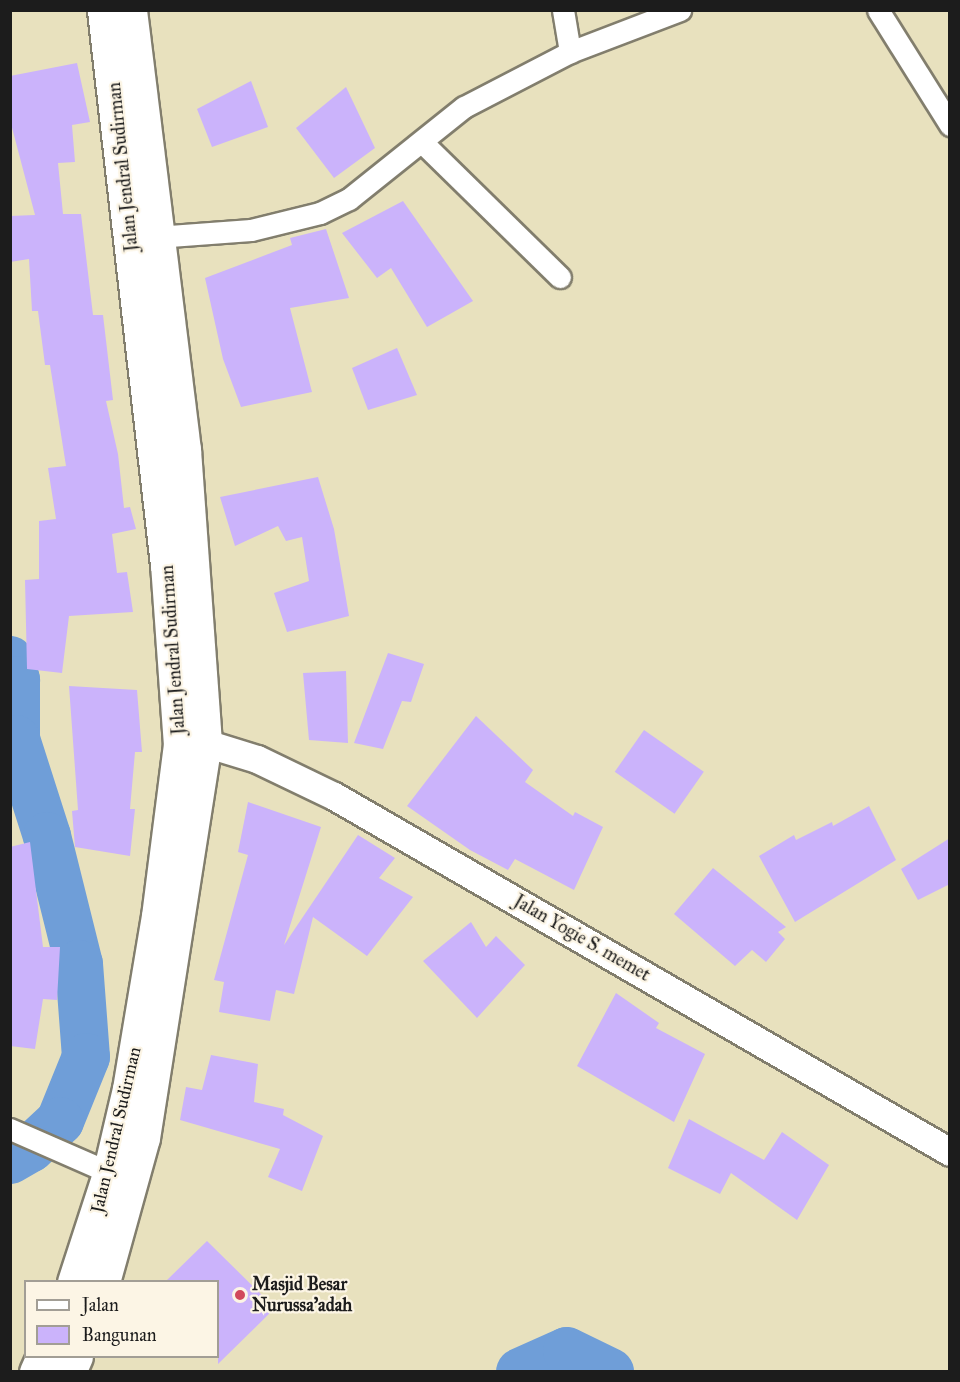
<!DOCTYPE html>
<html>
<head>
<meta charset="utf-8">
<style>
  body { margin:0 }
  #map { position:relative; width:960px; height:1382px; overflow:hidden; background:#e8e1be; font-family:"IM FELL Great Primer",serif }
  div>[style] { position:absolute }
  .river>* { height:48px; margin:-24px; padding:0 24px; transform-origin:24px; border-radius:24px; background:#6f9ed8 }
  .building>* { inset:0; background:#cbb3fb; transform-origin:0 0 }
  .roads { filter:drop-shadow(2px 0 #827e6d) drop-shadow(-2px 0 #827e6d) drop-shadow(0 2px #827e6d) drop-shadow(0 -2px #827e6d) }
  .minor>* { height:21px; margin:-10.5px; padding:0 10.5px; transform-origin:10.5px; border-radius:10.5px; background:#fff }
  .tertiary>* { height:27px; margin:-13.5px; padding:0 13.5px; transform-origin:13.5px; border-radius:13.5px; background:#fff }
  .trunk>* { height:33px; margin:-16.5px; padding:0 16.5px; transform-origin:16.5px; border-radius:16.5px; background:#fff }
  .dots>* { width:16px; height:16px; translate:-50% -50%; box-sizing:border-box; border:3px solid #fcf5e5; border-radius:50% }
  span { translate:-50% -50%; white-space:nowrap; text-align:center; line-height:1.15; -webkit-text-stroke:4.5px #fcf5e5; paint-order:stroke }
  .street-label { font-size:18px; color:#1c1c1c }
  .poi-label { font-size:18px; color:#1c1c1c; font-weight:700 }
  .left { translate:0 -50%; text-align:left }
  .frame { position:absolute; inset:0; border:12px solid #1c1c1c; pointer-events:none }
  .legend { position:absolute; left:24px; top:1280px; width:195px; height:78px; box-sizing:border-box; background:#fcf5e5; border:2px solid #a29e95; margin:0; padding:8px 10px; list-style:none; font-size:18px; color:#1c1c1c }
  .legend li { display:flex; align-items:center; gap:12px; height:30px }
  .legend b { width:30px; border:2px solid #a29e95 }
</style>
</head>
<body>
<div id="map">
  <div class="river">
    <i style="left:10px;top:660px;width:21px;rotate:73deg"></i>
    <i style="left:16px;top:680px;width:59px;rotate:90deg"></i>
    <i style="left:16px;top:739px;width:102px;rotate:72.3deg"></i>
    <i style="left:47px;top:836px;width:132px;rotate:76deg"></i>
    <i style="left:79px;top:964px;width:93px;rotate:85.7deg"></i>
    <i style="left:86px;top:1057px;width:69px;rotate:112.1deg"></i>
    <i style="left:60px;top:1121px;width:40px;rotate:137deg"></i>
    <i style="left:31px;top:1148px;width:24px;rotate:150deg"></i>
    <i style="left:520px;top:1372px;width:51px;rotate:-24.1deg"></i>
    <i style="left:567px;top:1351px;width:48px;rotate:26deg"></i>
  </div>
  <div class="building">
    <i style="clip-path:polygon(77px 63px,90px 122px,72px 125px,75px 162px,58px 163px,63px 214px,81px 214px,93px 315px,103px 315px,113px 400px,106px 401px,118px 454px,124px 508px,130px 507px,136px 529px,112px 534px,117px 573px,127px 572px,133px 612px,69px 616px,62px 673px,27px 669px,25px 580px,39px 579px,39px 521px,56px 519px,48px 468px,66px 466px,50px 365px,45px 365px,38px 311px,32px 311px,29px 259px,10px 262px,10px 216px,35px 215px,10px 120px,10px 76px)"></i>
    <i style="clip-path:polygon(251px 81px,268px 127px,212px 147px,197px 109px)"></i>
    <i style="clip-path:polygon(346px 87px,375px 148px,334px 178px,296px 128px)"></i>
    <i style="clip-path:polygon(403px 201px,473px 301px,427px 327px,391px 268px,377px 278px,342px 233px)"></i>
    <i style="clip-path:polygon(326px 229px,349px 298px,290px 308px,312px 392px,241px 407px,223px 359px,205px 278px,292px 245px,290px 238px)"></i>
    <i style="clip-path:polygon(397px 348px,417px 395px,368px 410px,352px 368px)"></i>
    <i style="clip-path:polygon(318px 477px,334px 529px,349px 616px,287px 632px,274px 593px,309px 581px,302px 537px,286px 541px,278px 526px,235px 546px,220px 497px)"></i>
    <i style="clip-path:polygon(388px 653px,424px 664px,411px 702px,402px 701px,383px 749px,354px 743px)"></i>
    <i style="clip-path:polygon(346px 671px,348px 743px,309px 740px,303px 673px)"></i>
    <i style="clip-path:polygon(69px 686px,137px 690px,142px 752px,135px 752px,130px 809px,135px 809px,130px 856px,75px 847px,72px 811px,78px 810px)"></i>
    <i style="clip-path:polygon(476px 716px,533px 770px,525px 782px,573px 816px,575px 812px,603px 827px,574px 890px,515px 859px,508px 870px,470px 850px,407px 806px)"></i>
    <i style="left:644px;top:730px;width:73px;height:51px;rotate:35deg"></i>
    <i style="clip-path:polygon(248px 802px,321px 827px,284px 945px,358px 835px,395px 858px,379px 878px,413px 897px,367px 956px,313px 917px,294px 994px,276px 990px,270px 1021px,219px 1012px,224px 982px,214px 980px,248px 855px,238px 852px)"></i>
    <i style="clip-path:polygon(869px 806px,896px 860px,795px 922px,759px 856px,794px 835px,796px 840px,832px 822px,833px 826px)"></i>
    <i style="clip-path:polygon(950px 838px,950px 884px,918px 900px,901px 869px)"></i>
    <i style="clip-path:polygon(30px 842px,43px 947px,60px 947px,57px 1000px,43px 999px,35px 1049px,10px 1046px,10px 847px)"></i>
    <i style="clip-path:polygon(713px 868px,786px 927px,778px 932px,785px 939px,766px 962px,752px 950px,735px 966px,674px 914px)"></i>
    <i style="clip-path:polygon(471px 922px,486px 947px,496px 936px,525px 965px,477px 1018px,423px 961px)"></i>
    <i style="clip-path:polygon(616px 993px,659px 1023px,656px 1028px,705px 1054px,674px 1122px,577px 1066px)"></i>
    <i style="clip-path:polygon(211px 1055px,258px 1064px,254px 1102px,284px 1109px,283px 1115px,323px 1136px,302px 1191px,268px 1177px,280px 1149px,180px 1120px,186px 1087px,202px 1090px)"></i>
    <i style="clip-path:polygon(689px 1119px,764px 1160px,782px 1132px,829px 1165px,797px 1220px,731px 1173px,720px 1194px,668px 1168px)"></i>
    <i style="clip-path:polygon(207px 1241px,275px 1308px,218px 1364px,218px 1281px,166px 1281px)"></i>
  </div>
  <div class="roads">
    <div class="minor">
      <i style="left:563px;top:10px;width:43px;rotate:80.5deg"></i>
      <i style="left:878px;top:10px;width:136px;rotate:57.9deg"></i>
      <i style="left:422px;top:142px;width:193px;rotate:44.4deg"></i>
      <i style="left:156px;top:237px;width:95px;rotate:-4.2deg"></i>
      <i style="left:251px;top:230px;width:71px;rotate:-13.8deg"></i>
      <i style="left:320px;top:213px;width:32px;rotate:-26deg"></i>
      <i style="left:349px;top:199px;width:147px;rotate:-38.7deg"></i>
      <i style="left:464px;top:107px;width:119px;rotate:-27.4deg"></i>
      <i style="left:570px;top:52px;width:118px;rotate:-20.9deg"></i>
      <i style="left:10px;top:1129px;width:120px;rotate:23.6deg"></i>
    </div>
    <div class="tertiary">
      <i style="left:184px;top:745px;width:21px;rotate:-5deg"></i>
      <i style="left:205px;top:743px;width:54px;rotate:17.1deg"></i>
      <i style="left:257px;top:759px;width:85px;rotate:25.7deg"></i>
      <i style="left:334px;top:796px;width:711px;rotate:30.02deg"></i>
    </div>
    <div class="trunk">
      <i style="left:74px;top:1282px;width:114px;rotate:-72deg"></i>
      <i style="left:109px;top:1174px;width:87px;rotate:-76.8deg"></i>
      <i style="left:129px;top:1089px;width:175px;rotate:-80.5deg"></i>
      <i style="left:158px;top:916px;width:172px;rotate:-82.7deg"></i>
      <i style="left:180px;top:745px;width:180px;rotate:-94.1deg"></i>
      <i style="left:167px;top:565px;width:559px;rotate:-96.48deg"></i>
      <i style="left:103px;top:1282px;width:149px;rotate:-74.5deg"></i>
      <i style="left:143px;top:1138px;width:400px;rotate:-81.1deg"></i>
      <i style="left:205px;top:743px;width:294px;rotate:-94.1deg"></i>
      <i style="left:184px;top:450px;width:443px;rotate:-97deg"></i>
      <i style="left:36px;top:1372px;width:17px;rotate:-66deg"></i>
      <i style="left:69px;top:1372px;width:17px;rotate:-66deg"></i>
    </div>
  </div>
  <div class="dots">
    <i style="left:240px;top:1295px;background:#d1495b"></i>
  </div>
  <div class="street-label">
    <span style="left:123px;top:167px;rotate:-96deg">Jalan Jendral Sudirman</span>
    <span style="left:173px;top:650px;rotate:-94deg">Jalan Jendral Sudirman</span>
    <span style="left:582px;top:938px;rotate:30deg">Jalan Yogie S. memet</span>
    <span style="left:116px;top:1130px;rotate:-77deg">Jalan Jendral Sudirman</span>
  </div>
  <div class="poi-label">
    <span class="left" style="left:252px;top:1295px">Masjid Besar<br>Nurussa'adah</span>
  </div>
  <div class="frame"></div>
  <ul class="legend">
  <li><b style="height:8px;background:#fff"></b>Jalan</li>
  <li><b style="height:16px;background:#cbb3fb"></b>Bangunan</li>
  </ul>
</div>
</body>
</html>
